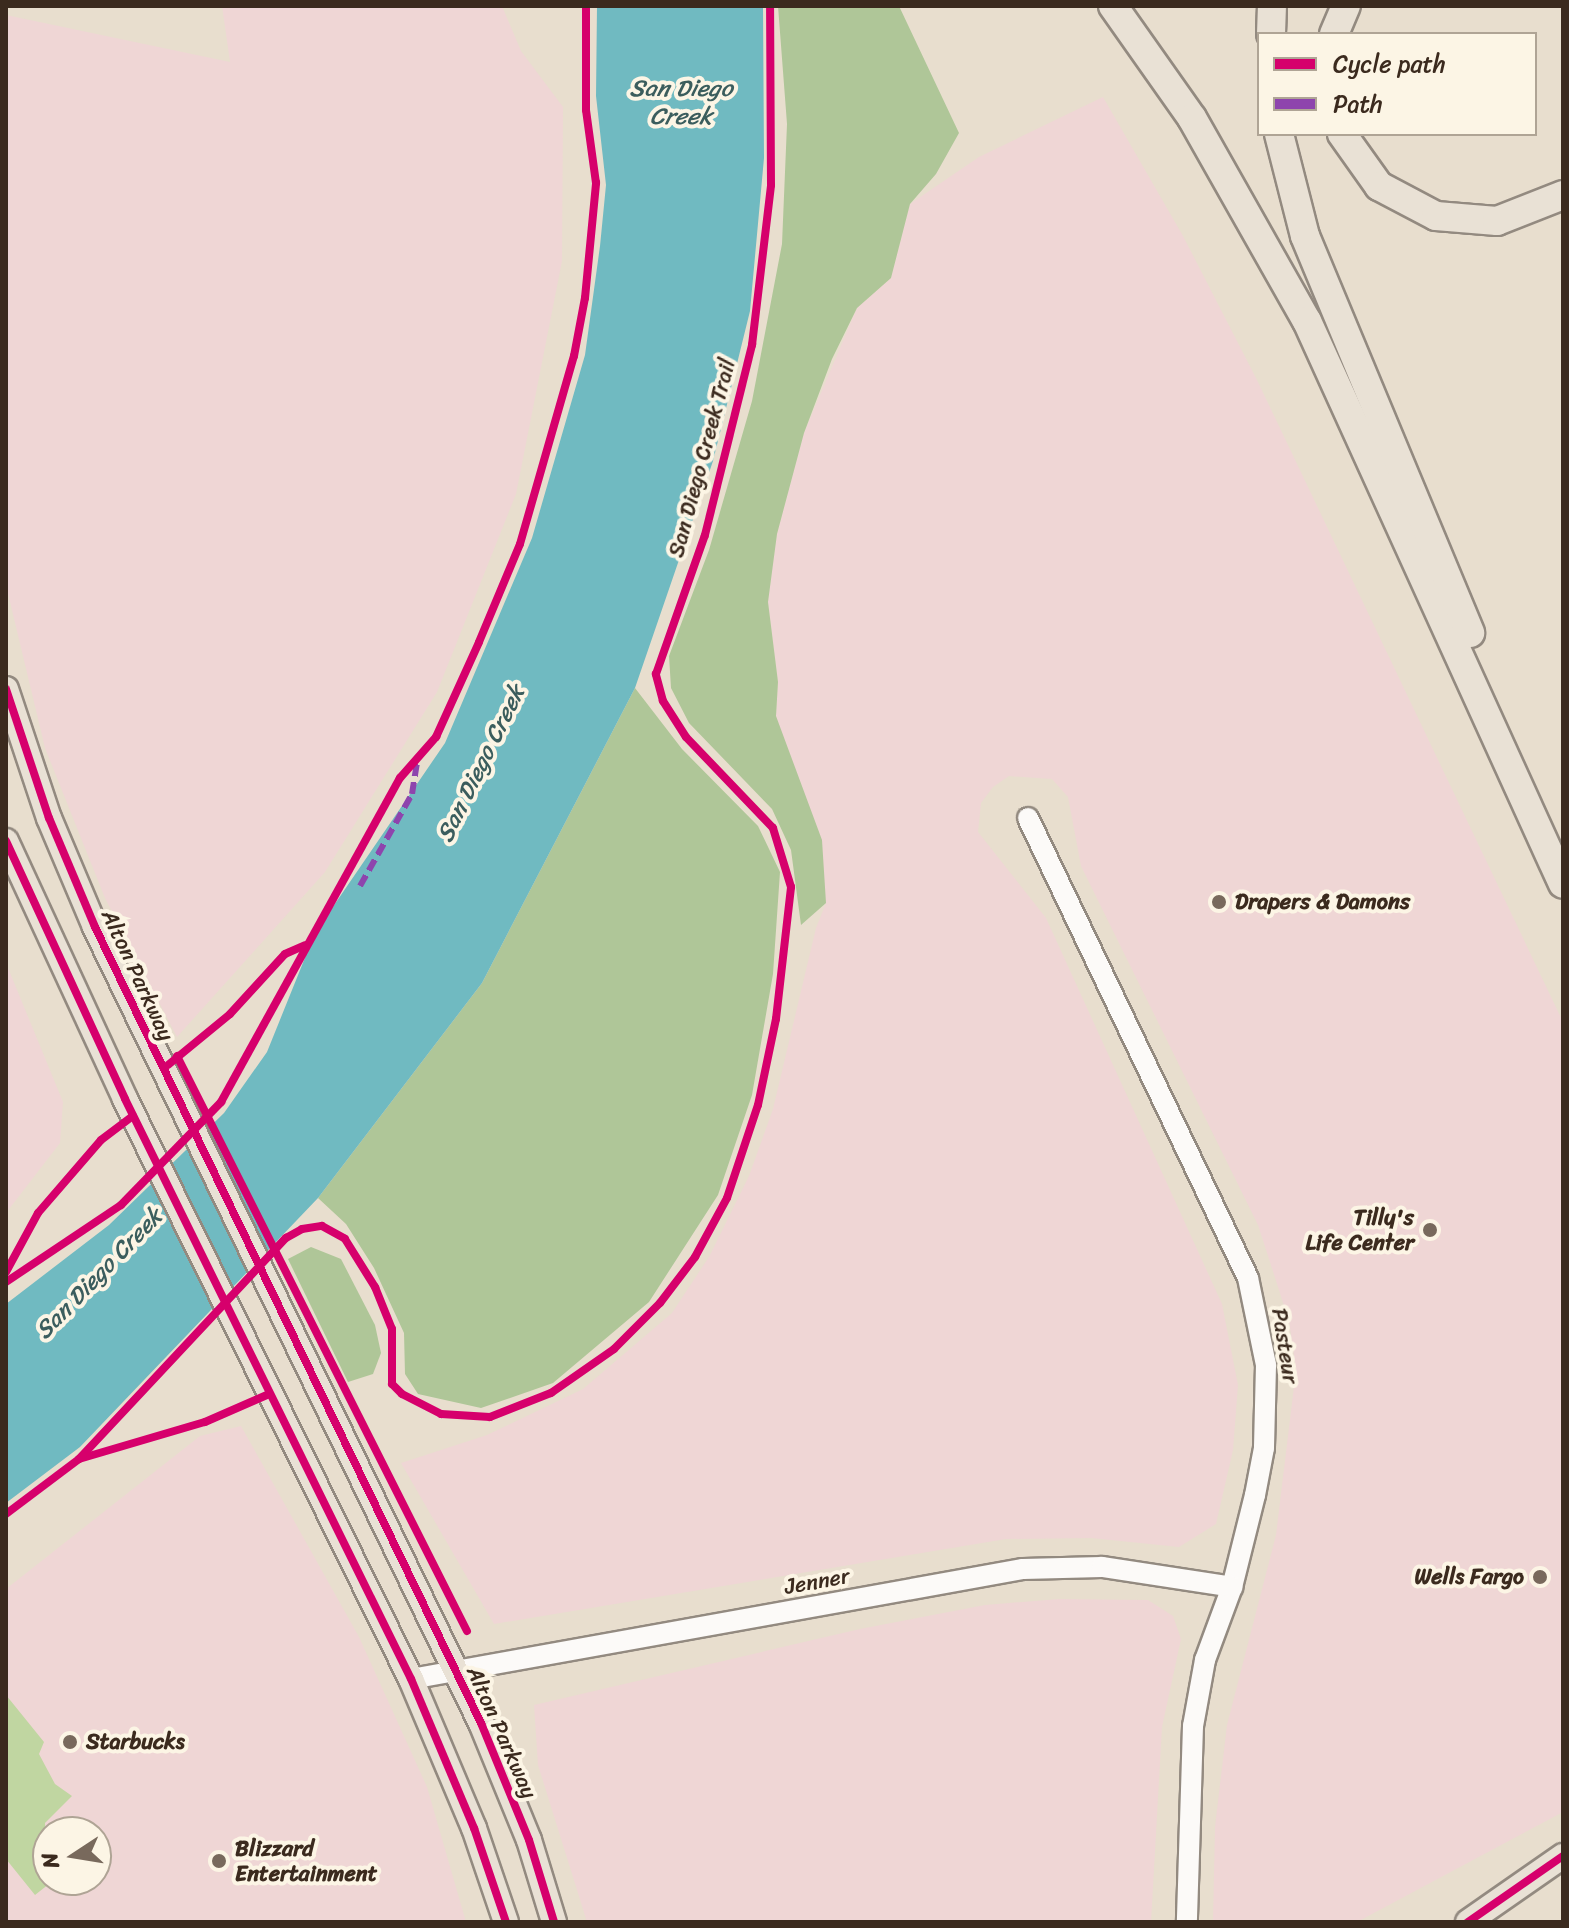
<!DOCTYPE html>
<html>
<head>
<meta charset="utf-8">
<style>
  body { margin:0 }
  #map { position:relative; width:1569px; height:1928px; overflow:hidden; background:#e8dece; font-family:Sriracha,sans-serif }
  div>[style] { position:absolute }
  .built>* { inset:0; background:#efd6d5 }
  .green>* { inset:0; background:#c0d6a1 }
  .forest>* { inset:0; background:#afc698 }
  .water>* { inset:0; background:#70bac1 }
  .roads { filter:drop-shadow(2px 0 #938a80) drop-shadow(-2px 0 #938a80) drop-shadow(0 2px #938a80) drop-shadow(0 -2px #938a80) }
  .minor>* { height:20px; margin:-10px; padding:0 10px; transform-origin:10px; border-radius:10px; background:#fcfaf8 }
  .major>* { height:24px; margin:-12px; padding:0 12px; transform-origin:12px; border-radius:12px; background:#e9e1d5 }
  .highway>* { height:28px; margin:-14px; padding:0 14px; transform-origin:14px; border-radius:14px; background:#e9e1d5 }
  .quiet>* { height:6px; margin-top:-3px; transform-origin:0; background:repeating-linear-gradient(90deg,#8e44ad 0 12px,transparent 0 18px) }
  .cycleway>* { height:8px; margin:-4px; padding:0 4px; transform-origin:4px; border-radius:4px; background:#d6006c }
  .dots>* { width:22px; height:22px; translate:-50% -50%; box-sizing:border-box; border:4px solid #fcf5e5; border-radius:50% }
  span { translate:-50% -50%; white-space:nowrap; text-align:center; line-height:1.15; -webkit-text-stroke:8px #fcf5e5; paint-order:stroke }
  .street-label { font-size:22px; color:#3b2a1e }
  .poi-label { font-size:22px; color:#3b2a1e; font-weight:700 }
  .left { translate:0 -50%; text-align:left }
  .right { translate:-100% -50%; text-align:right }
  .water-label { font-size:24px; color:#3b5d5d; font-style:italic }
  .frame { position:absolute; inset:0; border:8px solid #3b2a1e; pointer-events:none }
  .legend { position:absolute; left:1257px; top:32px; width:280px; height:104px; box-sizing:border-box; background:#fcf5e5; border:2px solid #afa495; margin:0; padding:10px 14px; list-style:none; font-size:24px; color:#3b2a1e }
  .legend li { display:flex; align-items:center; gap:16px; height:40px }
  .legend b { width:40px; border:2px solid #afa495 }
  .north { position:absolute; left:32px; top:1816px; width:80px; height:80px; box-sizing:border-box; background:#fcf5e5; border:2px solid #afa495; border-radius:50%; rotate:258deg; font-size:22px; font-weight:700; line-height:32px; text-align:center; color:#3b2a1e }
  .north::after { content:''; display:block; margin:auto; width:28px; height:36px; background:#78695c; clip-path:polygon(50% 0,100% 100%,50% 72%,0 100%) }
</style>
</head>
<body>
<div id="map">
  <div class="built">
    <i style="clip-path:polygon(222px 6px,502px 6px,521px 51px,563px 107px,562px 261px,516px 494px,437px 692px,325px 872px,177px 1037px,105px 898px,45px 748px,6px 585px,6px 15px,230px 62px)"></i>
    <i style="clip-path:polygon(1103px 97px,1183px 236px,1257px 380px,1563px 1022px,1563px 1812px,1357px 1922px,1213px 1922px,1215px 1827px,1227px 1725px,1276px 1535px,1296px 1370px,1289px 1321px,1258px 1225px,1081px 866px,1068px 797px,1052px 779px,1009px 776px,993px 787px,981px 803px,978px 832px,1046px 918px,1222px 1304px,1238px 1385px,1233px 1450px,1216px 1524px,1179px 1547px,1091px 1538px,1006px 1539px,494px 1624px,401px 1463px,487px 1435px,583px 1389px,672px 1313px,709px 1257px,749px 1176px,773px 1109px,816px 928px,826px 903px,776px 716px,778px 682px,768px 602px,777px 534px,804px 433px,857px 308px,891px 278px,910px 204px,979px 157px)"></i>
    <i style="clip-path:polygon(6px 963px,63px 1102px,60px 1143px,6px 1213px)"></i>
    <i style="clip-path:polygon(evenodd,241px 1426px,359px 1637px,427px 1787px,466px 1922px,6px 1922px,6px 1589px,200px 1436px,241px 1426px,48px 1832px,96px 1832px,96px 1880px,48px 1880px,48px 1832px)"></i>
    <i style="clip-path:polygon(1060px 1599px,1148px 1600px,1173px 1616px,1181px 1639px,1162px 1727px,1151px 1922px,587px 1922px,538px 1765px,534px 1705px,860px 1629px,985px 1605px)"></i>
  </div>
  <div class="green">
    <i style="clip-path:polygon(6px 1695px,44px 1742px,39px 1754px,55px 1784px,72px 1796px,45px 1823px,48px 1880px,54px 1880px,35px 1895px,6px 1859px)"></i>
  </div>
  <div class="forest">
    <i style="clip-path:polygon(778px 6px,899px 6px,959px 133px,936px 174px,910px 204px,891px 278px,857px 308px,832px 359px,804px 433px,777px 534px,768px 602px,778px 682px,776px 716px,822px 840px,826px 903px,801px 925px,791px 850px,772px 809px,689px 723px,671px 688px,669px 656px,709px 550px,752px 401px,782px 244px,787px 124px)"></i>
    <i style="clip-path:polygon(635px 688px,682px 749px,758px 826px,780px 872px,773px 974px,752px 1095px,718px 1195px,649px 1302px,553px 1383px,481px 1408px,418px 1394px,405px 1374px,404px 1333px,374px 1268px,346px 1224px,318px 1198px,482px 983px)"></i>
    <i style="clip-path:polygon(311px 1247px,341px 1259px,375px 1325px,381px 1353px,373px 1374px,348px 1382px,288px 1259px)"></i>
  </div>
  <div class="water">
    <i style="clip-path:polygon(597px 6px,763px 6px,764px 158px,750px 311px,713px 461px,635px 688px,482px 983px,318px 1198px,80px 1447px,6px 1503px,6px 1304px,109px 1225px,224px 1113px,267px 1052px,315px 933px,445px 743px,532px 538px,585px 355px,600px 246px,606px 185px,596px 96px)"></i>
  </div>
  <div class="roads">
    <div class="minor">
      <i style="left:1028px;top:818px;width:510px;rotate:64.44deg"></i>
      <i style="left:1248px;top:1278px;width:89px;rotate:78.3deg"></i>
      <i style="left:1266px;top:1365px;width:83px;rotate:91.4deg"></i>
      <i style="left:1264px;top:1448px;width:48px;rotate:100.8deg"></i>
      <i style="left:1255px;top:1495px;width:95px;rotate:104deg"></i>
      <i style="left:1232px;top:1587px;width:78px;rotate:110.3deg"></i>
      <i style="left:1205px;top:1660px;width:67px;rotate:100.3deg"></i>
      <i style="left:1193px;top:1726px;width:196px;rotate:91.8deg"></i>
      <i style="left:411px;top:1679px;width:622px;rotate:-10.19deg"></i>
      <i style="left:1023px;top:1569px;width:79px;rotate:-1.5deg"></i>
      <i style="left:1102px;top:1567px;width:132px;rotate:8.7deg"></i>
    </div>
    <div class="major">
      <i style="left:6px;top:689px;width:136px;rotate:71.6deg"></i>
      <i style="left:49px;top:818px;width:118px;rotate:67.1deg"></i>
      <i style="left:95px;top:927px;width:885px;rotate:64.13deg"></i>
      <i style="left:481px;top:1723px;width:126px;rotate:67.7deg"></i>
      <i style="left:529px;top:1840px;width:86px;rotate:73deg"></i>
      <i style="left:6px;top:841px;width:284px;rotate:65.2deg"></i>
      <i style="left:125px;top:1099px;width:647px;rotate:63.75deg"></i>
      <i style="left:411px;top:1679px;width:162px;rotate:67.1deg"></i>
      <i style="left:474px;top:1828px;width:99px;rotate:71.2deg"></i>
      <i style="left:1468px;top:1922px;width:116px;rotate:-34.8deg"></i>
    </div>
    <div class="highway">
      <i style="left:1113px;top:6px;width:137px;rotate:54.8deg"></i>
      <i style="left:1192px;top:118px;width:233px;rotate:60.5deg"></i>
      <i style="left:1307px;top:321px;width:618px;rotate:65.55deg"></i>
      <i style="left:1271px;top:34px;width:28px;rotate:-88deg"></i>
      <i style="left:1334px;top:34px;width:30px;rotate:-67deg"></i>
      <i style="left:1279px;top:134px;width:105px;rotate:75.7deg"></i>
      <i style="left:1305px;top:236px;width:430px;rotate:67.4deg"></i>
      <i style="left:1342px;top:134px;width:64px;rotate:54.6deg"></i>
      <i style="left:1379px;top:186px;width:64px;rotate:27.8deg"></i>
      <i style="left:1436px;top:216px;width:61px;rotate:4.7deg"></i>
      <i style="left:1497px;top:221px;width:71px;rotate:-21.5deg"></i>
    </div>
  </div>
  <div class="quiet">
    <i style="left:360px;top:886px;width:106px;rotate:-60.5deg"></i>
    <i style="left:412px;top:794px;width:33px;rotate:-81deg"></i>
  </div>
  <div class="cycleway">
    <i style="left:6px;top:689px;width:136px;rotate:71.6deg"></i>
    <i style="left:49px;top:818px;width:118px;rotate:67.1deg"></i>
    <i style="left:95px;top:927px;width:885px;rotate:64.13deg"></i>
    <i style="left:481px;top:1723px;width:126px;rotate:67.7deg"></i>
    <i style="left:529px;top:1840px;width:86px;rotate:73deg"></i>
    <i style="left:6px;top:841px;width:284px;rotate:65.2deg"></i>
    <i style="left:125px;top:1099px;width:647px;rotate:63.75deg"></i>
    <i style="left:411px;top:1679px;width:162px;rotate:67.1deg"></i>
    <i style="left:474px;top:1828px;width:99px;rotate:71.2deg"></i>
    <i style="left:177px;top:1056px;width:644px;rotate:63.24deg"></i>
    <i style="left:168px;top:1065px;width:80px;rotate:-39.4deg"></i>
    <i style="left:230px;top:1014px;width:81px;rotate:-47.5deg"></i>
    <i style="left:285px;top:954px;width:22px;rotate:-24deg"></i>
    <i style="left:6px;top:1272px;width:67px;rotate:-61.5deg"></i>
    <i style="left:38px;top:1213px;width:96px;rotate:-49.2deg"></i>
    <i style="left:101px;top:1140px;width:40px;rotate:-37deg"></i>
    <i style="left:6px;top:1282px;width:138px;rotate:-33.8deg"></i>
    <i style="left:121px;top:1205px;width:144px;rotate:-45.8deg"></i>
    <i style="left:221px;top:1102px;width:370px;rotate:-61.1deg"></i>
    <i style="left:400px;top:778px;width:55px;rotate:-48.7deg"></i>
    <i style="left:436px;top:737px;width:104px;rotate:-65.6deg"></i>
    <i style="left:479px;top:642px;width:106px;rotate:-67.3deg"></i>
    <i style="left:520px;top:544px;width:196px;rotate:-74deg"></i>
    <i style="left:574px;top:356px;width:59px;rotate:-79.3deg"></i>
    <i style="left:585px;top:298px;width:116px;rotate:-84.5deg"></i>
    <i style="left:596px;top:183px;width:74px;rotate:-97.8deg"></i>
    <i style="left:586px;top:110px;width:104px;rotate:-90deg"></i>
    <i style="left:79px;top:1459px;width:131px;rotate:-16.4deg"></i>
    <i style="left:205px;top:1422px;width:70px;rotate:-23.6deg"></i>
    <i style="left:6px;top:1514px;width:91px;rotate:-37deg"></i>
    <i style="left:79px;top:1459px;width:303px;rotate:-46.9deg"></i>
    <i style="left:286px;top:1238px;width:18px;rotate:-29deg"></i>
    <i style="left:302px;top:1229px;width:20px;rotate:-9deg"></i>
    <i style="left:322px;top:1226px;width:26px;rotate:29deg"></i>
    <i style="left:345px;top:1239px;width:57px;rotate:58deg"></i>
    <i style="left:375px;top:1287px;width:45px;rotate:68deg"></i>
    <i style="left:392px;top:1329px;width:55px;rotate:90deg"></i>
    <i style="left:392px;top:1384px;width:14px;rotate:45deg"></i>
    <i style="left:402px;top:1394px;width:44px;rotate:27.1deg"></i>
    <i style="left:441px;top:1414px;width:49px;rotate:3.5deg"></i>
    <i style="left:490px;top:1417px;width:66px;rotate:-21.5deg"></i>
    <i style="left:551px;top:1393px;width:77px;rotate:-34.9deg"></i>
    <i style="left:614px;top:1349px;width:65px;rotate:-45deg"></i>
    <i style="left:660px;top:1303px;width:58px;rotate:-52.7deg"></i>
    <i style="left:695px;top:1257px;width:67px;rotate:-61.5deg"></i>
    <i style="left:727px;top:1198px;width:98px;rotate:-71.6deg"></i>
    <i style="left:758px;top:1105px;width:88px;rotate:-78.2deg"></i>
    <i style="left:776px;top:1019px;width:133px;rotate:-83.5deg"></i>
    <i style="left:791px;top:887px;width:62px;rotate:-107deg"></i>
    <i style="left:773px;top:828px;width:126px;rotate:-133.7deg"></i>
    <i style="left:686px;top:737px;width:43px;rotate:-122.6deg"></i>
    <i style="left:663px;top:701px;width:28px;rotate:-105deg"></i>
    <i style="left:656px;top:674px;width:147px;rotate:-70.6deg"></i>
    <i style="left:705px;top:535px;width:196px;rotate:-76.1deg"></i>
    <i style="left:752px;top:345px;width:161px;rotate:-83.2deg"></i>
    <i style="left:771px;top:185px;width:179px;rotate:-90.3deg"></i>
    <i style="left:1468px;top:1922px;width:116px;rotate:-34.8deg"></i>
  </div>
  <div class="dots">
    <i style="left:1219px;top:902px;background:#78695c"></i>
    <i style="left:1430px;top:1230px;background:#78695c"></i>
    <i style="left:1540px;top:1577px;background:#78695c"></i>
    <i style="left:70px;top:1742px;background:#78695c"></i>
    <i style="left:219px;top:1861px;background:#78695c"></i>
  </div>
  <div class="street-label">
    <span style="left:702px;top:458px;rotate:-75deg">San Diego Creek Trail</span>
    <span style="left:138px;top:975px;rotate:65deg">Alton Parkway</span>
    <span style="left:1285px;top:1346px;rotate:81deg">Pasteur</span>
    <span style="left:817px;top:1581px;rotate:-10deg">Jenner</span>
    <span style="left:502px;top:1732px;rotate:66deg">Alton Parkway</span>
  </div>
  <div class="poi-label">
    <span class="left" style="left:1235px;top:902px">Drapers &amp; Damons</span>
    <span class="right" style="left:1414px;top:1230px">Tilly's<br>Life Center</span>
    <span class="right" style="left:1524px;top:1577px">Wells Fargo</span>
    <span class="left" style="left:86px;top:1742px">Starbucks</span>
    <span class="left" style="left:235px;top:1861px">Blizzard<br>Entertainment</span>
  </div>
  <div class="water-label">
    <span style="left:681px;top:103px">San Diego<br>Creek</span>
    <span style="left:481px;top:764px;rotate:-64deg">San Diego Creek</span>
    <span style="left:99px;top:1274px;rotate:-46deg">San Diego Creek</span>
  </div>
  <div class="frame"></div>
  <ul class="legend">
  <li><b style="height:10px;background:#d6006c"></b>Cycle path</li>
  <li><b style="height:10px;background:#8e44ad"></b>Path</li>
  </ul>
  <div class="north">N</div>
</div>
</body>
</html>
